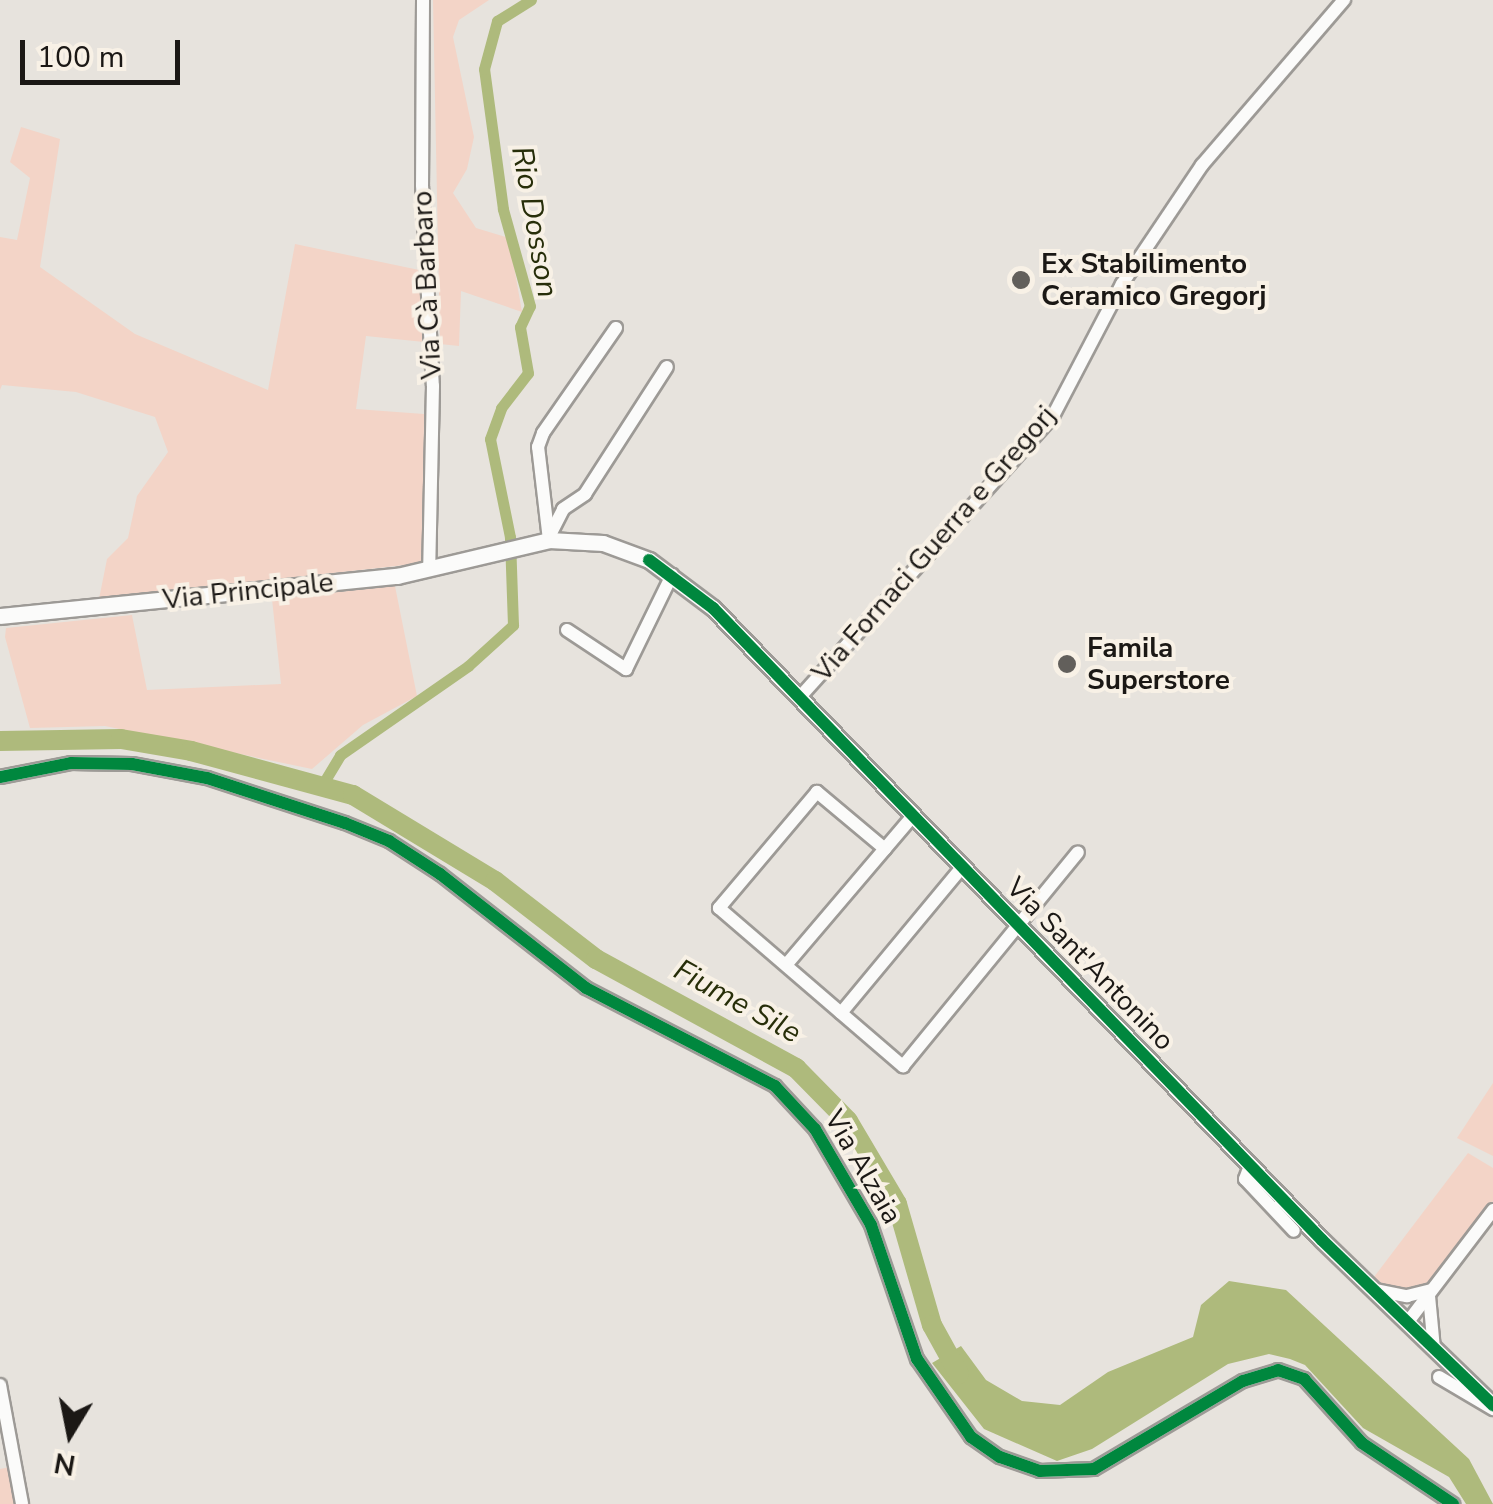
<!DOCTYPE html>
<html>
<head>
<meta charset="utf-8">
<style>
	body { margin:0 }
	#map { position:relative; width:1493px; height:1504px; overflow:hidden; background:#e7e3dd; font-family:"Nunito Sans",sans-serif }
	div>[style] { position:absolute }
	.green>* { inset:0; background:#f3d4c7 }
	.water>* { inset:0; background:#aeba7c }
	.canal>* { height:11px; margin:-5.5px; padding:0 5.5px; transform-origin:5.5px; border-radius:5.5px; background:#aeba7c }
	.river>* { height:20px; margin:-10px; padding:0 10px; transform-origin:10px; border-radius:10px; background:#aeba7c }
	.roads { filter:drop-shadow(2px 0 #9d9a96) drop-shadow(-2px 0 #9d9a96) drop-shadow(0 2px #9d9a96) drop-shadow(0 -2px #9d9a96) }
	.minor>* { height:12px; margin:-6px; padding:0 6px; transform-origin:6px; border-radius:6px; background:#fbfbfa }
	.major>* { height:15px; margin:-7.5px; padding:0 7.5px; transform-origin:7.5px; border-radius:7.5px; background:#fbfbfa }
	.cycleway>* { height:12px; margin:-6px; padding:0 6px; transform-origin:6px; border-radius:6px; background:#00873e }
	.dots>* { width:28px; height:28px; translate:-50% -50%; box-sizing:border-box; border:5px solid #f8f1e6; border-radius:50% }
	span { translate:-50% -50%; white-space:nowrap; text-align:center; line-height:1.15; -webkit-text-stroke:8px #f8f1e6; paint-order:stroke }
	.poi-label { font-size:28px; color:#1b1815; font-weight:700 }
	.left { translate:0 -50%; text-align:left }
	.street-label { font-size:28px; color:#1b1815 }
	.water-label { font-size:30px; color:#272e09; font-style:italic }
	.north { position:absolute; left:20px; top:1384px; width:100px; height:100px; -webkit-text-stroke:8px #f8f1e6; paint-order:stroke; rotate:190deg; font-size:28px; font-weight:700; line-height:40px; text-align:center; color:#1b1815 }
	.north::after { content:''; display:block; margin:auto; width:35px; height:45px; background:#1b1815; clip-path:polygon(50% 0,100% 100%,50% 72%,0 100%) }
	.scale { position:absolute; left:20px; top:40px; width:160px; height:45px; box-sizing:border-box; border:5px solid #1b1815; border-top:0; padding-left:12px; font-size:30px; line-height:35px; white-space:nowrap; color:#1b1815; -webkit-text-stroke:8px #f8f1e6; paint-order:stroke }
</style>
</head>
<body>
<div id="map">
	<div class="green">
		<i style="clip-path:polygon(433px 0,489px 0,459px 20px,453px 37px,474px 137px,467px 169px,453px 193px,476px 228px,509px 238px,522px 312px,461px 291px,459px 346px,440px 344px)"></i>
		<i style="clip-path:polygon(21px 127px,60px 139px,40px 267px,135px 334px,268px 390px,295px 244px,424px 271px,424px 342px,366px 336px,356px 409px,424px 414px,423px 563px,99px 599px,107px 559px,128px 538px,137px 496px,168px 452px,155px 417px,76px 392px,2px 385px,0 390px,0 237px,17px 240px,30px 178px,10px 162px)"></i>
		<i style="clip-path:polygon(395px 586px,417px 696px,363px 725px,312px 769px,105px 726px,30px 728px,5px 637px,6px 628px,132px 615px,147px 690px,281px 684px,272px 599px)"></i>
		<i style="clip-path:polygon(1493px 1083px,1493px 1156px,1457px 1138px)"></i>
		<i style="clip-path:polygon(1468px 1153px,1493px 1168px,1493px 1201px,1428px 1285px,1414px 1292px,1389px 1289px,1374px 1277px)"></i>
		<i style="clip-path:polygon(10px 1467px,18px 1504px,0 1504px,0 1469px)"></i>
	</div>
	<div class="water">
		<i style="clip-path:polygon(1229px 1281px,1286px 1290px,1469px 1459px,1493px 1504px,1466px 1504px,1449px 1477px,1363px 1428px,1305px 1365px,1290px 1359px,1269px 1354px,1228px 1364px,1092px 1449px,1057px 1461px,984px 1429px,932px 1363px,961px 1346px,986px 1380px,1022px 1401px,1060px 1405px,1108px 1372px,1193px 1337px,1201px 1305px)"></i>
	</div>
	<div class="canal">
		<i style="left:321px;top:787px;width:37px;rotate:-59deg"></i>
		<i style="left:340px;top:755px;width:156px;rotate:-34.8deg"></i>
		<i style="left:468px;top:666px;width:61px;rotate:-42.3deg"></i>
		<i style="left:513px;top:625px;width:88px;rotate:-92deg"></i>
		<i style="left:510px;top:537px;width:100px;rotate:-101.5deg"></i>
		<i style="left:490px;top:439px;width:33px;rotate:-70deg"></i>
		<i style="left:501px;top:408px;width:44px;rotate:-52.4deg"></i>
		<i style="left:528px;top:373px;width:47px;rotate:-99.9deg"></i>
		<i style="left:520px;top:327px;width:23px;rotate:-65deg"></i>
		<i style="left:530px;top:306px;width:101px;rotate:-105.6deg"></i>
		<i style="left:503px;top:209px;width:141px;rotate:-97.7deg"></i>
		<i style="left:484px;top:69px;width:50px;rotate:-74.8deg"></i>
		<i style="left:497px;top:21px;width:40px;rotate:-32deg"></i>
	</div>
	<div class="river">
		<i style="left:0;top:741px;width:121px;rotate:-0.9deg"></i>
		<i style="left:121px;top:739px;width:71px;rotate:9.7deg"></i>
		<i style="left:191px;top:751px;width:168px;rotate:15.2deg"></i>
		<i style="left:353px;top:795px;width:166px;rotate:31.2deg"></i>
		<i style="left:495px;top:881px;width:128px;rotate:37.7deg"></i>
		<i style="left:596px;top:959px;width:228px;rotate:28.6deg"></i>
		<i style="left:796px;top:1068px;width:74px;rotate:45.5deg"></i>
		<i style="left:848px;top:1121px;width:96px;rotate:59.4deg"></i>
		<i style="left:897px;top:1204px;width:126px;rotate:73.9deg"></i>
		<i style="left:932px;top:1325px;width:56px;rotate:61.1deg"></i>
	</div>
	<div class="roads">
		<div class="minor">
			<i style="left:423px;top:0;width:185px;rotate:90.3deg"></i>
			<i style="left:422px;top:185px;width:201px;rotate:86.9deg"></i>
			<i style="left:433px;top:386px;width:184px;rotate:91.2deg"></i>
			<i style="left:550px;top:535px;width:29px;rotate:-63deg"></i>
			<i style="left:563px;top:509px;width:27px;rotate:-34deg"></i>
			<i style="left:585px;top:494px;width:151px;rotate:-57.2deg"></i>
			<i style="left:549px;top:540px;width:94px;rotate:-96.7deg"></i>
			<i style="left:538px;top:447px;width:15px;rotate:-70deg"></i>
			<i style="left:543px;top:433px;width:128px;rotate:-55.2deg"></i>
			<i style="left:567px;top:630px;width:71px;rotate:33.5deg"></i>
			<i style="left:626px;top:669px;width:105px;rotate:-63.9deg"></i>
			<i style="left:799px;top:698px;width:380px;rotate:-48deg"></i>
			<i style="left:1053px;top:416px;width:149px;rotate:-62.4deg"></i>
			<i style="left:1122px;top:284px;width:143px;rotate:-56.1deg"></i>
			<i style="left:1202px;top:165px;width:218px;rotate:-49.3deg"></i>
			<i style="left:0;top:777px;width:72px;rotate:-11.2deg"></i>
			<i style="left:71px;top:763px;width:61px;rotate:0.9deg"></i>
			<i style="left:132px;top:764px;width:76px;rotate:10.6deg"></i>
			<i style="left:207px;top:778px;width:145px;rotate:18.1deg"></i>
			<i style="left:345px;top:823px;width:48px;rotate:22.2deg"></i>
			<i style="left:389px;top:841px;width:61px;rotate:32.9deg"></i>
			<i style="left:440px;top:874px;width:185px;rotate:38deg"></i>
			<i style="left:586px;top:988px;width:213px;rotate:27.4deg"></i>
			<i style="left:775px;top:1086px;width:59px;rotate:47.1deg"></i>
			<i style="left:815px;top:1129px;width:111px;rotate:59.7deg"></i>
			<i style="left:871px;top:1225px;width:142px;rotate:71.1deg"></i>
			<i style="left:917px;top:1359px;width:95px;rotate:55.3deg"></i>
			<i style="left:971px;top:1437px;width:35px;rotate:35deg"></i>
			<i style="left:1000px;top:1457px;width:42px;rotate:19.3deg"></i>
			<i style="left:1040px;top:1471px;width:54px;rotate:-2.1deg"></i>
			<i style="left:1094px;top:1469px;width:173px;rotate:-30.6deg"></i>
			<i style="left:1243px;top:1381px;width:37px;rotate:-17deg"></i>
			<i style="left:1278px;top:1370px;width:28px;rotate:19deg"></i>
			<i style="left:1304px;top:1379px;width:86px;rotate:47.8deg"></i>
			<i style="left:1362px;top:1443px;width:110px;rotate:33.8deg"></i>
			<i style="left:885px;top:849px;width:89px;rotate:-140deg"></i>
			<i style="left:817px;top:792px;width:152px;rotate:130.2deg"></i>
			<i style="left:719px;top:908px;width:243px;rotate:40.7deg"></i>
			<i style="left:903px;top:1066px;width:276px;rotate:-50.7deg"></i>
			<i style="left:786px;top:965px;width:196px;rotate:-49.6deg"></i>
			<i style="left:841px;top:1013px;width:190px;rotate:-50.3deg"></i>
			<i style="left:1250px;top:1166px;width:14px;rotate:111deg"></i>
			<i style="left:1245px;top:1179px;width:71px;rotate:46.7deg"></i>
			<i style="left:1375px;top:1290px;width:33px;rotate:11deg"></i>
			<i style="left:1407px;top:1296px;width:25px;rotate:-14deg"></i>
			<i style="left:1429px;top:1296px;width:53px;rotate:84.6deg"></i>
			<i style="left:1407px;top:1323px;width:142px;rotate:-52.7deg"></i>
			<i style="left:1439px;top:1377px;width:63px;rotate:30.7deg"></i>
			<i style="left:0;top:1385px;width:121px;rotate:79.5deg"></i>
		</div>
		<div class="major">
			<i style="left:0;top:616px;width:399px;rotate:-5.8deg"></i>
			<i style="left:397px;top:576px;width:156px;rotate:-13.3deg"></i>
			<i style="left:549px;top:540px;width:54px;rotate:3.2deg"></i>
			<i style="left:603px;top:543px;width:49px;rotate:20.3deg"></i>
			<i style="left:649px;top:560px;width:80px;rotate:36.9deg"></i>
			<i style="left:713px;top:608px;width:878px;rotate:46.06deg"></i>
			<i style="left:1322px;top:1240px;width:238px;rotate:44deg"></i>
		</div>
	</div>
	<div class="cycleway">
		<i style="left:649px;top:560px;width:80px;rotate:36.9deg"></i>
		<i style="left:713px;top:608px;width:878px;rotate:46.06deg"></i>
		<i style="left:1322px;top:1240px;width:238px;rotate:44deg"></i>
		<i style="left:0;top:777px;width:72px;rotate:-11.2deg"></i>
		<i style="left:71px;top:763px;width:61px;rotate:0.9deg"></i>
		<i style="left:132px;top:764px;width:76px;rotate:10.6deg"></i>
		<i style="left:207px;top:778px;width:145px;rotate:18.1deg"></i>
		<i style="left:345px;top:823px;width:48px;rotate:22.2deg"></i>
		<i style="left:389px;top:841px;width:61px;rotate:32.9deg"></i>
		<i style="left:440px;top:874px;width:185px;rotate:38deg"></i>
		<i style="left:586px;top:988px;width:213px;rotate:27.4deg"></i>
		<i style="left:775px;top:1086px;width:59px;rotate:47.1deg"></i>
		<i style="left:815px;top:1129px;width:111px;rotate:59.7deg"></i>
		<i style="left:871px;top:1225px;width:142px;rotate:71.1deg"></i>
		<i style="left:917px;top:1359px;width:95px;rotate:55.3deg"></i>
		<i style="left:971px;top:1437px;width:35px;rotate:35deg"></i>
		<i style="left:1000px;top:1457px;width:42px;rotate:19.3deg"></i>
		<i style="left:1040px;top:1471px;width:54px;rotate:-2.1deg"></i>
		<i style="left:1094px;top:1469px;width:173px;rotate:-30.6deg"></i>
		<i style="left:1243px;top:1381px;width:37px;rotate:-17deg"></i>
		<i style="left:1278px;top:1370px;width:28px;rotate:19deg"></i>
		<i style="left:1304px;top:1379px;width:86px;rotate:47.8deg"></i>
		<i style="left:1362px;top:1443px;width:110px;rotate:33.8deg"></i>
	</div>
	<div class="dots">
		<i style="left:1021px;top:280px;background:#625f5b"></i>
		<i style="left:1067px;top:664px;background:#625f5b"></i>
	</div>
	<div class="poi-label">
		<span class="left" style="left:1041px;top:280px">Ex Stabilimento<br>Ceramico Gregorj</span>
		<span class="left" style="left:1087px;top:664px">Famila<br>Superstore</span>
	</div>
	<div class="street-label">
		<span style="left:427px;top:285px;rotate:-93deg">Via Cà Barbaro</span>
		<span style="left:934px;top:544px;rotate:-49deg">Via Fornaci Guerra e Gregorj</span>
		<span style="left:248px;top:591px;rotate:-6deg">Via Principale</span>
		<span style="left:1090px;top:964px;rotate:46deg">Via Sant'Antonino</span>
		<span style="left:863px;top:1167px;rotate:60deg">Via Alzaia</span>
	</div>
	<div class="water-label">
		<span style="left:534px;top:222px;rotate:80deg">Rio Dosson</span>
		<span style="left:737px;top:1002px;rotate:29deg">Fiume Sile</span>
	</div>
	<div class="north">N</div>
	<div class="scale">100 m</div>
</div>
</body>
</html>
